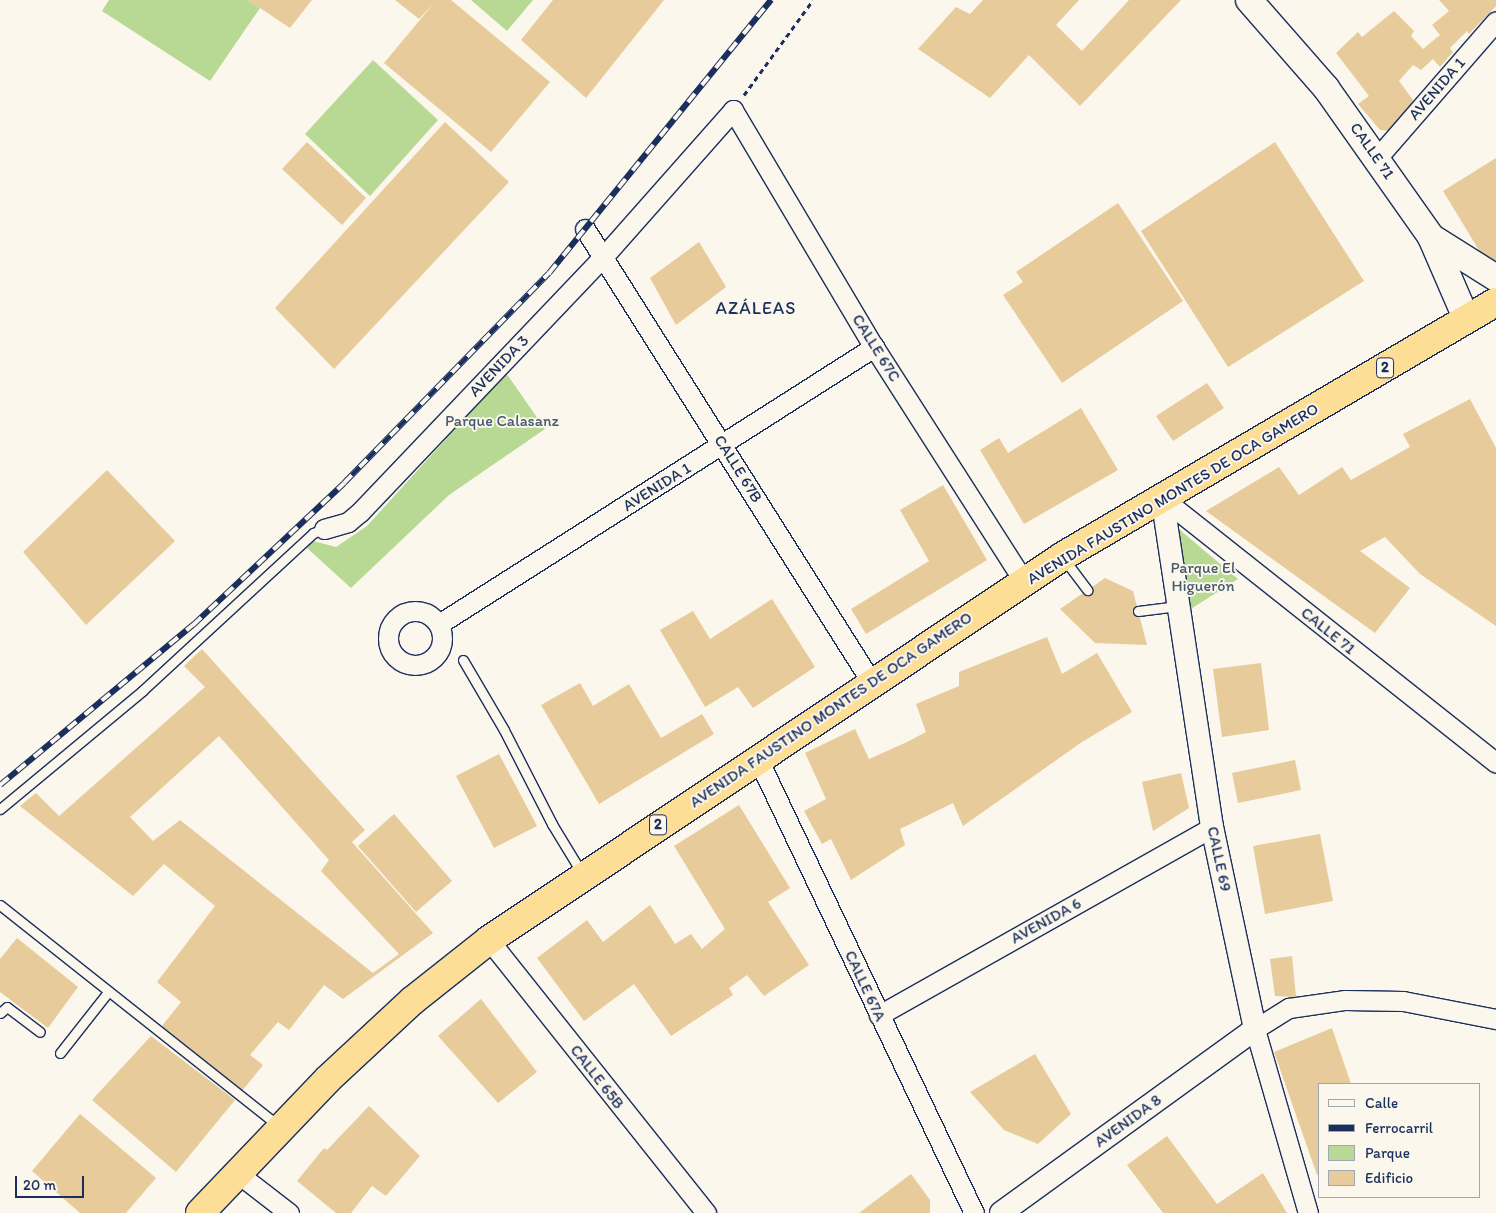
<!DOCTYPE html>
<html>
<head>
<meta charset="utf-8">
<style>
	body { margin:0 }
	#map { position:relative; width:1496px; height:1213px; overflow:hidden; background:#fbf7ec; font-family:Itim,sans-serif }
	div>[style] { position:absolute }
	.green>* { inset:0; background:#b7d993 }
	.building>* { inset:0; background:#e7cb9b }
	.path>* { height:3px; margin-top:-1.5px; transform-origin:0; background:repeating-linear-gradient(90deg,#1b2f5e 0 5px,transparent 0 9px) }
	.roads { filter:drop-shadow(1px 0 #1b2f5e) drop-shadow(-1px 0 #1b2f5e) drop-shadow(0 1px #1b2f5e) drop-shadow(0 -1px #1b2f5e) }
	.service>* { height:9px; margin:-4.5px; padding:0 4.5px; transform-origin:4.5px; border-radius:4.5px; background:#fbf7ec }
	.minor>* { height:19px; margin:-9.5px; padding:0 9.5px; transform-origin:9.5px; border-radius:9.5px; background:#fbf7ec }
	.minor>.ring { margin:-9.5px; padding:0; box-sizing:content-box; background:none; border:19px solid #fbf7ec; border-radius:50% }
	.tertiary>* { height:22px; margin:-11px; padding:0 11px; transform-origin:11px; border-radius:11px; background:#fbf7ec }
	.secondary>* { height:26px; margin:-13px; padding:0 13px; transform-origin:13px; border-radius:13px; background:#fbf7ec }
	.trunk>* { height:28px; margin:-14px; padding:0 14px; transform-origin:14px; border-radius:14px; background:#fdde96 }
	.rail>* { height:5.5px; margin-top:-2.75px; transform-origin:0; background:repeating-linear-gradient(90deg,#fbf7ec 0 11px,#1b2f5e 0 22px); box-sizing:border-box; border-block:1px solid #1b2f5e }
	span { translate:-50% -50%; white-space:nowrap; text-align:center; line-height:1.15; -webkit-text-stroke:4px #fbf7ec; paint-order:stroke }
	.shield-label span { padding:1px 4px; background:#fbf7ec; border:1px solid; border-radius:4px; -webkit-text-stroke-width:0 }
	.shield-label { font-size:15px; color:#1b2f5e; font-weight:700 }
	.street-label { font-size:16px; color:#1b2f5e }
	.park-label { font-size:16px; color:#425a6b }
	.neighbourhood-label { font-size:18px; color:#1b2f5e; letter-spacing:1px }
	.legend { position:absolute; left:1318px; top:1083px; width:162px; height:115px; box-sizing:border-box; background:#fbf7ec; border:1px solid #a1a7b3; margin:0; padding:6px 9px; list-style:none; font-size:15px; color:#1b2f5e }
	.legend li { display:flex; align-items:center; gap:10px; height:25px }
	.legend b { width:25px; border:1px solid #a1a7b3 }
	.scale { position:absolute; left:15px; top:1176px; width:69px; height:22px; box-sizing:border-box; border:2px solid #1b2f5e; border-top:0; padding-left:6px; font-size:15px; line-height:18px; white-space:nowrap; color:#1b2f5e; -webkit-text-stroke:4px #fbf7ec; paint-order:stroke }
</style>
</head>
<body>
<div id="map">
	<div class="green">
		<i style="clip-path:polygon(109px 0,248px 0,260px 8px,210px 81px,102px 11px)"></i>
		<i style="clip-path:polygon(471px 0,533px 0,507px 31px)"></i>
		<i style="clip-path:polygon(373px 60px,438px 120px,370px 196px,305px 134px)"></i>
		<i style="clip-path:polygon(506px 373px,545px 429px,449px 495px,351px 588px,307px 548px,313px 541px,336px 547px,367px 526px)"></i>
		<i style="clip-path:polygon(1174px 525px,1238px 579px,1186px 612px)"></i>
	</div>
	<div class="building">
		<i style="clip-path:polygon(248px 0,312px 0,290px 28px)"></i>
		<i style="clip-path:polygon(395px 0,451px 0,550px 82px,491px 152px,384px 63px,434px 3px,419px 19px)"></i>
		<i style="clip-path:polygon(553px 0,664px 0,586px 98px,521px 40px)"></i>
		<i style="clip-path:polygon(983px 0,1079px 0,1056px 25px,1082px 51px,1129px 0,1181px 0,1080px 106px,1029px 55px,990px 98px,918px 49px,956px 7px,970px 14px)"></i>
		<i style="clip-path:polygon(1439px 0,1496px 0,1496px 6px,1469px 34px,1467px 31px,1450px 48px,1453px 52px,1440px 67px,1433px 59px,1421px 70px,1413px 65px,1399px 81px,1416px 104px,1392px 131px,1380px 130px,1358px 104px,1369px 96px,1336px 53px,1358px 32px,1362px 37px,1394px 11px,1414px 31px,1411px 36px,1423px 49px,1440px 35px,1432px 25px,1449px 11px)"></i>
		<i style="clip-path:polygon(445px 122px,509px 182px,334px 369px,275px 308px)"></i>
		<i style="clip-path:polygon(307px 142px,366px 198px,342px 225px,282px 169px)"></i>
		<i style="clip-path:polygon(1275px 142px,1364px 281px,1228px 367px,1141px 231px)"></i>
		<i style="clip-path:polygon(1496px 158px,1496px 260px,1488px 265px,1443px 191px)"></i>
		<i style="clip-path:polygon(1118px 203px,1183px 301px,1062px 383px,1003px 295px,1023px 282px,1016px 272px)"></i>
		<i style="clip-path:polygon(699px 242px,726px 287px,676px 325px,650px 278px)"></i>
		<i style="clip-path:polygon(1207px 383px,1224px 408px,1173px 441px,1156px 416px)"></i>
		<i style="clip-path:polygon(1470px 399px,1496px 448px,1496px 626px,1420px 574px,1385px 537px,1360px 551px,1410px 588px,1375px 633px,1206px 511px,1279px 467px,1299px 495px,1342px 467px,1351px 480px,1410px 447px,1403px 434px)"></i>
		<i style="clip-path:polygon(1081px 408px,1118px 470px,1024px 524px,980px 450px,999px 438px,1008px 453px)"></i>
		<i style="clip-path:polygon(107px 470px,175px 541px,86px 625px,23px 552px)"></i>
		<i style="clip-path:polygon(943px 485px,987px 560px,866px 634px,851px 609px,929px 561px,900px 510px)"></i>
		<i style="clip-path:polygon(1105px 578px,1133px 591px,1147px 645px,1095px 643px,1060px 609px)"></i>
		<i style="clip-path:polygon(772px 599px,815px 667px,753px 708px,738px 687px,705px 707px,660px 630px,693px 611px,710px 639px)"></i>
		<i style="clip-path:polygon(1047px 637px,1062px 674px,1097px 653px,1132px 712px,1082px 742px,963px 826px,953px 803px,900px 829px,905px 845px,851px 880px,831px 839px,822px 844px,804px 811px,826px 799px,805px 753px,855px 729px,869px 759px,907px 742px,926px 732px,916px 704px,959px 686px,959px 672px)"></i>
		<i style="clip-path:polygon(evenodd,202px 649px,365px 830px,352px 842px,433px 933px,343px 999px,324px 985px,289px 1030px,278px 1022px,250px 1055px,263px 1065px,242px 1091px,162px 1026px,181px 1002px,157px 982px,215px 906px,164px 864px,133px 896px,20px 806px,36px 793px,59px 816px,205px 687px,184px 666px,202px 649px,219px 736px,329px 860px,321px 871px,399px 954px,373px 973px,180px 820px,153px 841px,130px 817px,219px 736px)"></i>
		<i style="clip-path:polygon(1261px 663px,1269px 730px,1222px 737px,1213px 669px)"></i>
		<i style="clip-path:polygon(580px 683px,593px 706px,629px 684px,661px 738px,702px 714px,714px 734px,599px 804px,541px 705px)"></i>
		<i style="clip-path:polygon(499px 754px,537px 826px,494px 848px,456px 776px)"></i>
		<i style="clip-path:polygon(1295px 760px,1301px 790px,1238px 803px,1232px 773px)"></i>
		<i style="clip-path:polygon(1181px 773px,1189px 808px,1153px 831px,1142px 782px)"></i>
		<i style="clip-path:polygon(739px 805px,790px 888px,768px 902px,809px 965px,764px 996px,747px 975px,729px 988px,733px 995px,671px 1036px,634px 984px,584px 1021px,537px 958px,587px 920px,603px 942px,650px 905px,675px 944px,691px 934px,702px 949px,725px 929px,674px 846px)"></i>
		<i style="clip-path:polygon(394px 814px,452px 881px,416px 912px,358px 846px)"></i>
		<i style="clip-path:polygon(1320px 834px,1333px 901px,1265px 914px,1253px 846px)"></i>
		<i style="clip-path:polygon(17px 938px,78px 987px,48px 1028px,0 992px,0 959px)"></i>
		<i style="clip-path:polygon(1292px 956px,1296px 997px,1275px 996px,1270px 959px)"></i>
		<i style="clip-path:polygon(481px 999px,537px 1072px,498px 1103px,438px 1036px)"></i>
		<i style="clip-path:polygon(1332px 1028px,1351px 1084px,1320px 1084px,1320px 1174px,1317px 1175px,1274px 1052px)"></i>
		<i style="clip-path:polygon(151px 1036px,235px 1100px,176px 1172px,92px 1100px)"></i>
		<i style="clip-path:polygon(1035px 1054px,1071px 1114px,1038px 1144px,1004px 1130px,970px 1092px)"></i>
		<i style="clip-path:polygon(369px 1106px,420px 1156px,386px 1196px,372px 1186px,351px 1213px,336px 1213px,297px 1181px,324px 1148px,327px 1150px)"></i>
		<i style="clip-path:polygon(80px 1114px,156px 1178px,126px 1213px,80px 1213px,32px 1171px)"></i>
		<i style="clip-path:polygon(1167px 1136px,1217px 1204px,1263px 1173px,1287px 1213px,1163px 1213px,1127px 1165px)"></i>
		<i style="clip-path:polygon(911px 1174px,930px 1200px,930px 1213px,859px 1213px)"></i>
	</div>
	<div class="path">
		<i style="left:744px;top:95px;width:117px;rotate:-54deg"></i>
	</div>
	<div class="roads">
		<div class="service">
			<i style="left:1064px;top:559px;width:39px;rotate:53deg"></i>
			<i style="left:1138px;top:611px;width:40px;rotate:-7.1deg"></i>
			<i style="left:463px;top:660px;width:81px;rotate:59.6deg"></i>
			<i style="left:504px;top:730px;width:106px;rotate:62.9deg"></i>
			<i style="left:552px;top:824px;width:60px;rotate:58.7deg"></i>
			<i style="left:0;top:809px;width:185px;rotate:-39.7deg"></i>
			<i style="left:142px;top:691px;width:233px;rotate:-42.7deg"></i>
			<i style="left:313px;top:533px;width:12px;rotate:-20deg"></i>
			<i style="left:0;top:905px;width:357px;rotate:38.4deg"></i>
			<i style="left:0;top:1013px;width:9px;rotate:-41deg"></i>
			<i style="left:7px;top:1007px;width:41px;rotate:37.1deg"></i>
			<i style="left:60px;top:1053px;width:78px;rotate:-51.8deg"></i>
		</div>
		<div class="minor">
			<i style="left:1377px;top:158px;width:181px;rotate:-49deg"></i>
			<i style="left:585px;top:229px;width:537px;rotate:57.7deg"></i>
			<i style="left:1162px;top:498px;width:426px;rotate:38.4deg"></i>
			<i style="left:324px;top:529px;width:25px;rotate:-16deg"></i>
			<i style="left:348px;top:522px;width:16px;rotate:-40deg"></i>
			<i style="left:360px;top:512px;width:354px;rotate:-46.4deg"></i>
			<i style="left:604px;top:256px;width:195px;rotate:-48.5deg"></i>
			<i style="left:733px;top:110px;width:276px;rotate:59.3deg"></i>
			<i style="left:874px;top:347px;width:279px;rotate:57.4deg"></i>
			<i class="ring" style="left:388px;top:611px;width:35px;height:35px"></i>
			<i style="left:439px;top:624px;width:516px;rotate:-32.49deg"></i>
			<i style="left:758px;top:759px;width:503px;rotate:64.56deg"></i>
			<i style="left:489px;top:940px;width:349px;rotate:51.5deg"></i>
			<i style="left:879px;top:1015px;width:382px;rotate:-29.4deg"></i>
			<i style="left:236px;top:1172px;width:67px;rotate:37.7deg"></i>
			<i style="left:1308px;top:1213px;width:191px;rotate:-106.1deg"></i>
			<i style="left:1255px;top:1029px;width:40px;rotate:-32deg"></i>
			<i style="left:1289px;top:1008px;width:57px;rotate:-8.1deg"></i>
			<i style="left:1345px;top:1000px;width:58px;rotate:1deg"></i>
			<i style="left:1403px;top:1001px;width:95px;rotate:11deg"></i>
		</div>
		<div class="tertiary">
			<i style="left:1001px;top:1213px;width:314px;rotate:-35.9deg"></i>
			<i style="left:1255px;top:1029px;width:207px;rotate:-102deg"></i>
			<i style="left:1212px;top:827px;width:333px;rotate:-98.6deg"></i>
		</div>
		<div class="secondary">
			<i style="left:1249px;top:0;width:117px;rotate:48.8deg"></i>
			<i style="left:1326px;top:88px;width:182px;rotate:54.8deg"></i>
			<i style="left:1431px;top:237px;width:90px;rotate:66.6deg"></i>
			<i style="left:1431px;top:237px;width:77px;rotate:32.2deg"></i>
		</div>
		<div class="trunk">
			<i style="left:200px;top:1213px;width:185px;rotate:-46.3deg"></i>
			<i style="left:328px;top:1079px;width:115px;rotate:-42.9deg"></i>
			<i style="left:412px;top:1001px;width:98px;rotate:-38.4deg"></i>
			<i style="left:489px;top:940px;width:691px;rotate:-33.78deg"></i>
			<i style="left:1063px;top:556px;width:502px;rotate:-30.4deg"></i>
		</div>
	</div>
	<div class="rail">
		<i style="left:0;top:785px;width:251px;rotate:-39.7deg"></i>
		<i style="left:193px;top:625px;width:207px;rotate:-43.2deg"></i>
		<i style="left:344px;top:483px;width:293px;rotate:-45.7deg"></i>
		<i style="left:549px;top:273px;width:352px;rotate:-50.9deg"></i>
	</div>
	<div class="shield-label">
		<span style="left:1385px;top:368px">2</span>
		<span style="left:658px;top:825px">2</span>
	</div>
	<div class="street-label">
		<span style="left:1437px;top:89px;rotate:-49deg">AVENIDA 1</span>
		<span style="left:1372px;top:151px;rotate:55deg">CALLE 71</span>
		<span style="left:876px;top:348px;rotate:58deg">CALLE 67C</span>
		<span style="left:499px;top:366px;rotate:-46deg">AVENIDA 3</span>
		<span style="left:738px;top:469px;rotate:58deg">CALLE 67B</span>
		<span style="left:657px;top:487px;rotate:-32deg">AVENIDA 1</span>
		<span style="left:1173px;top:494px;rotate:-31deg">AVENIDA FAUSTINO MONTES DE OCA GAMERO</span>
		<span style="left:1328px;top:631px;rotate:39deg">CALLE 71</span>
		<span style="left:831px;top:710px;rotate:-34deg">AVENIDA FAUSTINO MONTES DE OCA GAMERO</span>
		<span style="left:1219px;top:859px;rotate:78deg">CALLE 69</span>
		<span style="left:1046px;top:921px;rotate:-29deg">AVENIDA 6</span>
		<span style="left:865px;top:986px;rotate:65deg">CALLE 67A</span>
		<span style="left:597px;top:1077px;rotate:52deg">CALLE 65B</span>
		<span style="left:1128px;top:1121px;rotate:-36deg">AVENIDA 8</span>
	</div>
	<div class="park-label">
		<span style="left:502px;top:421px">Parque Calasanz</span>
		<span style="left:1203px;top:577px">Parque El<br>Higuerón</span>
	</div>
	<div class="neighbourhood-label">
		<span style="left:756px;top:308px">AZÁLEAS</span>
	</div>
	<ul class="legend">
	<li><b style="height:6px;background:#fbf7ec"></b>Calle</li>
	<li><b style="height:6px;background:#1b2f5e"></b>Ferrocarril</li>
	<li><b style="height:14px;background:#b7d993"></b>Parque</li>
	<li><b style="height:14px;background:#e7cb9b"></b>Edificio</li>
	</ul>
	<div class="scale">20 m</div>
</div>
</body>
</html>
